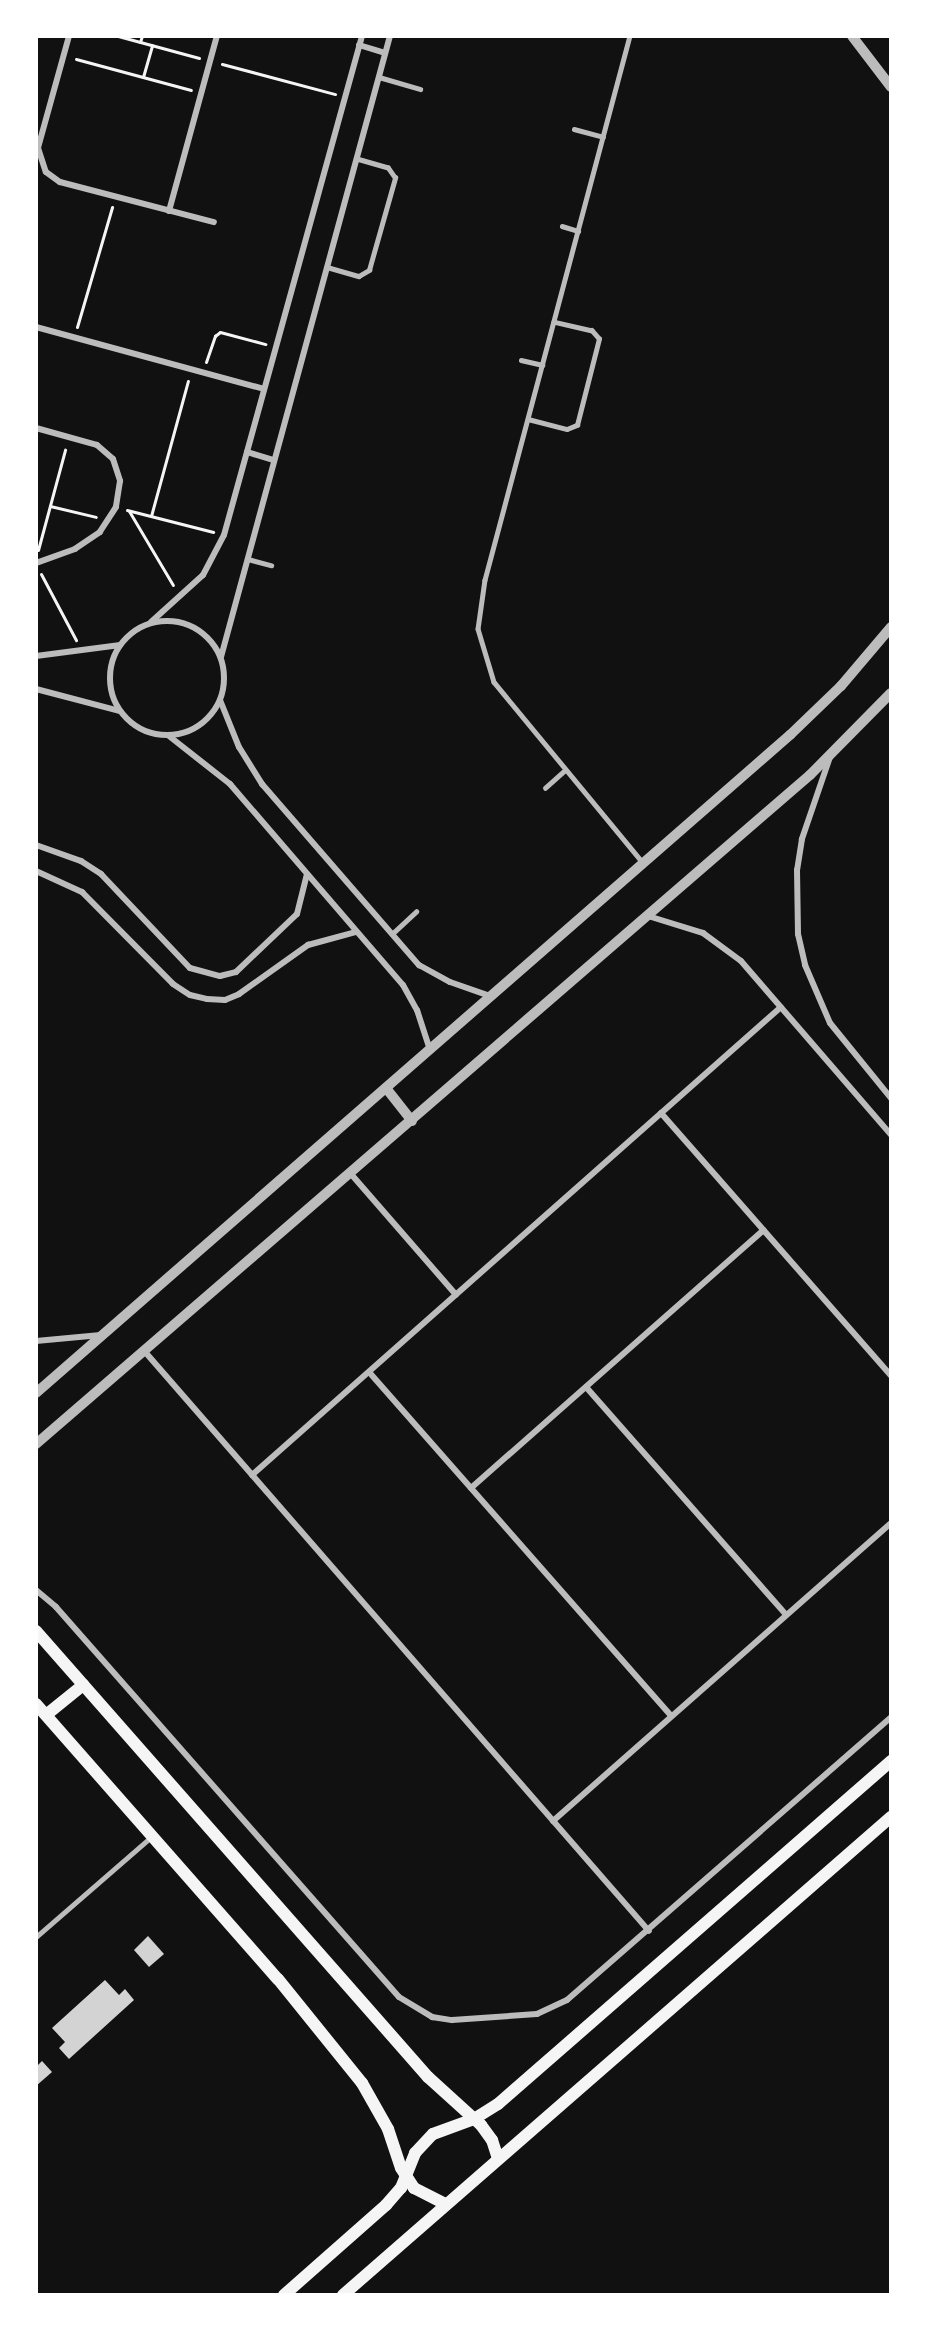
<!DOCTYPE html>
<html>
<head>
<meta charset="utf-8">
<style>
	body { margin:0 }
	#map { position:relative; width:927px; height:2331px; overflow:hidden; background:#111; font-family:"Fira Sans Condensed",sans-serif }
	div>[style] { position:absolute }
	.building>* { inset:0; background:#d3d3d3 }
	.path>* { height:3px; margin:-1.5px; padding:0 1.5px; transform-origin:1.5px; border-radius:1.5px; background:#f5f5f5 }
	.service>* { height:4.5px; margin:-2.25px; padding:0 2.25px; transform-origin:2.25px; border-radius:2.25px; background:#bcbcbc }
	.minor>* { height:6px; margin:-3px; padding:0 3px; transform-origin:3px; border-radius:3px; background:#bcbcbc }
	.minor>.ring { margin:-3px; padding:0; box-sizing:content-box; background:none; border:6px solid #bcbcbc; border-radius:50% }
	.tertiary>* { height:10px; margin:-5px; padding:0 5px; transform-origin:5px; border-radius:5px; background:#bcbcbc }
	.secondary>* { height:12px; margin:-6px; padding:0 6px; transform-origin:6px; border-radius:6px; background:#f5f5f5 }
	span { translate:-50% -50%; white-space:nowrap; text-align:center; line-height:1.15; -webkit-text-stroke:6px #fff; paint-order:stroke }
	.frame { position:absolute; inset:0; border:38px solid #fff; pointer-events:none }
</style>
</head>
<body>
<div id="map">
	<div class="building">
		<i style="clip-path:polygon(148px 1936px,164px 1954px,149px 1967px,134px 1950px)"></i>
		<i style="clip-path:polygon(105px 1980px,119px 1995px,125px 1989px,134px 2000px,69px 2059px,59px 2048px,65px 2042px,52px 2028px)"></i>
		<i style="clip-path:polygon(42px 2061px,52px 2072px,36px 2086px,36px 2067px)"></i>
	</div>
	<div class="path">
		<i style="left:118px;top:36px;width:84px;rotate:15.2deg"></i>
		<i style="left:140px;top:42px;width:6px;rotate:-72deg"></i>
		<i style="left:76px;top:59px;width:119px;rotate:15.1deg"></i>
		<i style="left:222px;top:64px;width:117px;rotate:14.9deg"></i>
		<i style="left:143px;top:77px;width:33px;rotate:-74deg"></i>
		<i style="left:77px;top:327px;width:125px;rotate:-73.7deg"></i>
		<i style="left:206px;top:362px;width:28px;rotate:-71deg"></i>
		<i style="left:215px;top:336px;width:6px;rotate:-39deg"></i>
		<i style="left:220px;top:332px;width:47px;rotate:14.9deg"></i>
		<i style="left:50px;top:506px;width:47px;rotate:13.4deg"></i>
		<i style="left:127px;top:510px;width:89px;rotate:14.3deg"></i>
		<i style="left:129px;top:511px;width:86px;rotate:59.3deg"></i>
		<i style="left:151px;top:516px;width:140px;rotate:-74.7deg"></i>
		<i style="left:38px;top:550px;width:104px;rotate:-74.9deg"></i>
		<i style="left:41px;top:574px;width:75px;rotate:62.1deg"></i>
	</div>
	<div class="service">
		<i style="left:630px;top:36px;width:563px;rotate:104.92deg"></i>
		<i style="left:485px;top:580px;width:49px;rotate:98.1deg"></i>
		<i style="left:478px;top:629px;width:55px;rotate:73.2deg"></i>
		<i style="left:494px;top:682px;width:234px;rotate:50.5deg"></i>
		<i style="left:379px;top:77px;width:43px;rotate:16.3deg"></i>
		<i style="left:574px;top:129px;width:30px;rotate:15deg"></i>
		<i style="left:562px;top:226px;width:17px;rotate:17deg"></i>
		<i style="left:327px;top:267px;width:33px;rotate:16deg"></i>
		<i style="left:359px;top:276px;width:12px;rotate:-31deg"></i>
		<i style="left:369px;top:270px;width:96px;rotate:-74.2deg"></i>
		<i style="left:395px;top:178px;width:12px;rotate:-125deg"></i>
		<i style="left:388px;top:168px;width:33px;rotate:-164deg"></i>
		<i style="left:521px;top:360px;width:22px;rotate:13deg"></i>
		<i style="left:528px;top:419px;width:40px;rotate:14.4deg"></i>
		<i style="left:567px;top:429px;width:11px;rotate:-22deg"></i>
		<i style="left:577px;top:425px;width:89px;rotate:-75.7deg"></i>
		<i style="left:599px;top:339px;width:11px;rotate:-131deg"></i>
		<i style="left:592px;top:331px;width:39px;rotate:-167deg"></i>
		<i style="left:248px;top:559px;width:24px;rotate:15deg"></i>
		<i style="left:545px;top:788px;width:27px;rotate:-42deg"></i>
		<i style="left:392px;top:934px;width:33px;rotate:-43deg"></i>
		<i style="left:36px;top:1937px;width:154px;rotate:-41deg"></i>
	</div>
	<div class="minor">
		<i style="left:69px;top:36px;width:116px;rotate:105.5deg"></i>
		<i style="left:38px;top:148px;width:25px;rotate:72deg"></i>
		<i style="left:46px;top:172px;width:17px;rotate:36deg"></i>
		<i style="left:60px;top:182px;width:159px;rotate:14.6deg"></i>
		<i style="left:359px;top:45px;width:27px;rotate:17deg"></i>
		<i style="left:169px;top:211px;width:181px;rotate:-74.7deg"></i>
		<i style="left:36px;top:327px;width:236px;rotate:15.2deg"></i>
		<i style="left:36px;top:428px;width:63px;rotate:15.6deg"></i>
		<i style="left:97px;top:445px;width:21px;rotate:41deg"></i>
		<i style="left:113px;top:459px;width:23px;rotate:72deg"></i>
		<i style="left:120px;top:481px;width:26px;rotate:99deg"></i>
		<i style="left:116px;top:507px;width:30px;rotate:123deg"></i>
		<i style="left:100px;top:532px;width:30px;rotate:146deg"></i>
		<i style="left:75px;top:549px;width:41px;rotate:160.3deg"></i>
		<i style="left:247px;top:452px;width:28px;rotate:17deg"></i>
		<i class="ring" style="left:110px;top:621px;width:108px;height:108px"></i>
		<i style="left:151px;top:622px;width:70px;rotate:-42.1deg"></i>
		<i style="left:203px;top:575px;width:45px;rotate:-62.3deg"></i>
		<i style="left:224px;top:535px;width:518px;rotate:-74.54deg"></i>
		<i style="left:36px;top:656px;width:85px;rotate:-7.5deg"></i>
		<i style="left:221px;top:657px;width:644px;rotate:-74.78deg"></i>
		<i style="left:36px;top:689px;width:87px;rotate:14.7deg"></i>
		<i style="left:220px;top:700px;width:51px;rotate:68deg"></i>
		<i style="left:239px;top:747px;width:44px;rotate:58.1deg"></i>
		<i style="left:262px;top:784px;width:240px;rotate:49.1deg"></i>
		<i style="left:419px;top:965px;width:35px;rotate:29deg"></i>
		<i style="left:450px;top:982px;width:42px;rotate:19.3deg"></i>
		<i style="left:169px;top:736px;width:78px;rotate:38.2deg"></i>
		<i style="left:230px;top:784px;width:265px;rotate:49.3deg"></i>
		<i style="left:403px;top:985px;width:29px;rotate:61deg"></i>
		<i style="left:417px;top:1010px;width:42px;rotate:72deg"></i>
		<i style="left:830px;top:757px;width:87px;rotate:108.9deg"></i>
		<i style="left:802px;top:839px;width:31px;rotate:99deg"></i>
		<i style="left:797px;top:870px;width:64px;rotate:89.1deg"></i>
		<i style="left:798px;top:934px;width:32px;rotate:77deg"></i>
		<i style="left:805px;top:965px;width:63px;rotate:66.7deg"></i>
		<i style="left:830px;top:1023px;width:97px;rotate:50.9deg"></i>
		<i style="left:36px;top:845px;width:48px;rotate:19.6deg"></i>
		<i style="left:81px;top:861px;width:24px;rotate:33deg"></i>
		<i style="left:101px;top:874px;width:129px;rotate:46.6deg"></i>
		<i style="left:190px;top:968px;width:31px;rotate:15deg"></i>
		<i style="left:220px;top:976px;width:16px;rotate:-14deg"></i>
		<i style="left:236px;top:972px;width:84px;rotate:-43.6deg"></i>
		<i style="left:297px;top:914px;width:41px;rotate:-76deg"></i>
		<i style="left:36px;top:871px;width:51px;rotate:24.5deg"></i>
		<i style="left:82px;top:892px;width:129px;rotate:45.3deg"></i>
		<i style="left:173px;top:984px;width:20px;rotate:33deg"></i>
		<i style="left:190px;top:995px;width:17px;rotate:13deg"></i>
		<i style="left:207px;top:999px;width:18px;rotate:3deg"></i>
		<i style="left:225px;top:1000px;width:15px;rotate:-23deg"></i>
		<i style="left:239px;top:994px;width:85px;rotate:-35.4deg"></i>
		<i style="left:308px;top:945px;width:50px;rotate:-15.2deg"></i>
		<i style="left:648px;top:916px;width:58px;rotate:17.2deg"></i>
		<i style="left:703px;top:933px;width:47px;rotate:36.4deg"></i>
		<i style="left:741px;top:961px;width:230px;rotate:49.2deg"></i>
		<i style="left:661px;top:1113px;width:349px;rotate:48.8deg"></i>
		<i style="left:351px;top:1174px;width:160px;rotate:49deg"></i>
		<i style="left:36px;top:1341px;width:65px;rotate:-5.3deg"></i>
		<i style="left:146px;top:1353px;width:766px;rotate:48.97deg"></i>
		<i style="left:369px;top:1372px;width:458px;rotate:48.7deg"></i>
		<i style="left:586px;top:1387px;width:303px;rotate:48.7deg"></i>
		<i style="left:252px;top:1475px;width:706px;rotate:-41.5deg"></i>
		<i style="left:471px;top:1488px;width:390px;rotate:-41.4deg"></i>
		<i style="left:36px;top:1590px;width:26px;rotate:40deg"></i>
		<i style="left:56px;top:1607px;width:519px;rotate:48.67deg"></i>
		<i style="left:399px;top:1997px;width:39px;rotate:31deg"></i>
		<i style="left:432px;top:2017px;width:20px;rotate:9deg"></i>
		<i style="left:452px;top:2020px;width:85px;rotate:-4deg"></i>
		<i style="left:537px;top:2014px;width:33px;rotate:-25deg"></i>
		<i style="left:567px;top:2000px;width:430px;rotate:-41.1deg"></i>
		<i style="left:553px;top:1821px;width:451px;rotate:-41.4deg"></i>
	</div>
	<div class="tertiary">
		<i style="left:852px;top:36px;width:64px;rotate:52.6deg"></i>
		<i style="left:386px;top:1088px;width:42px;rotate:51.8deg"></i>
		<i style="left:36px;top:1393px;width:1001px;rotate:-41.11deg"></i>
		<i style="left:790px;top:735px;width:71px;rotate:-43.9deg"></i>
		<i style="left:841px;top:686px;width:77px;rotate:-49.7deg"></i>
		<i style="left:36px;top:1444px;width:1023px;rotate:-40.84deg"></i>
		<i style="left:810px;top:775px;width:115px;rotate:-45.4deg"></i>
	</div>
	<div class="secondary">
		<i style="left:36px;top:1631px;width:594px;rotate:48.69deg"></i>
		<i style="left:428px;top:2077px;width:72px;rotate:42.2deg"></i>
		<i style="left:481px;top:2125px;width:19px;rotate:54deg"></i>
		<i style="left:492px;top:2140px;width:19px;rotate:72deg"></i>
		<i style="left:36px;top:1704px;width:366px;rotate:48.7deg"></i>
		<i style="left:278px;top:1979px;width:134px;rotate:51.1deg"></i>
		<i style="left:362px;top:2083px;width:53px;rotate:60.5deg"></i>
		<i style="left:388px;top:2129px;width:41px;rotate:71.6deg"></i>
		<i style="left:401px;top:2168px;width:24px;rotate:57deg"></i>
		<i style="left:414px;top:2188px;width:36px;rotate:27deg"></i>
		<i style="left:46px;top:1715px;width:48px;rotate:-39deg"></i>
		<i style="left:284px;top:2295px;width:136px;rotate:-41.4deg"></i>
		<i style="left:386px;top:2205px;width:23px;rotate:-49deg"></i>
		<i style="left:401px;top:2188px;width:38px;rotate:-68deg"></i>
		<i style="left:415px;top:2153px;width:26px;rotate:-47deg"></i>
		<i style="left:433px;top:2134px;width:44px;rotate:-20.1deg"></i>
		<i style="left:474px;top:2119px;width:28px;rotate:-32deg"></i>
		<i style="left:498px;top:2104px;width:522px;rotate:-41.11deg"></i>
		<i style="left:343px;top:2295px;width:727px;rotate:-41.1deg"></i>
	</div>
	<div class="frame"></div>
</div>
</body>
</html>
